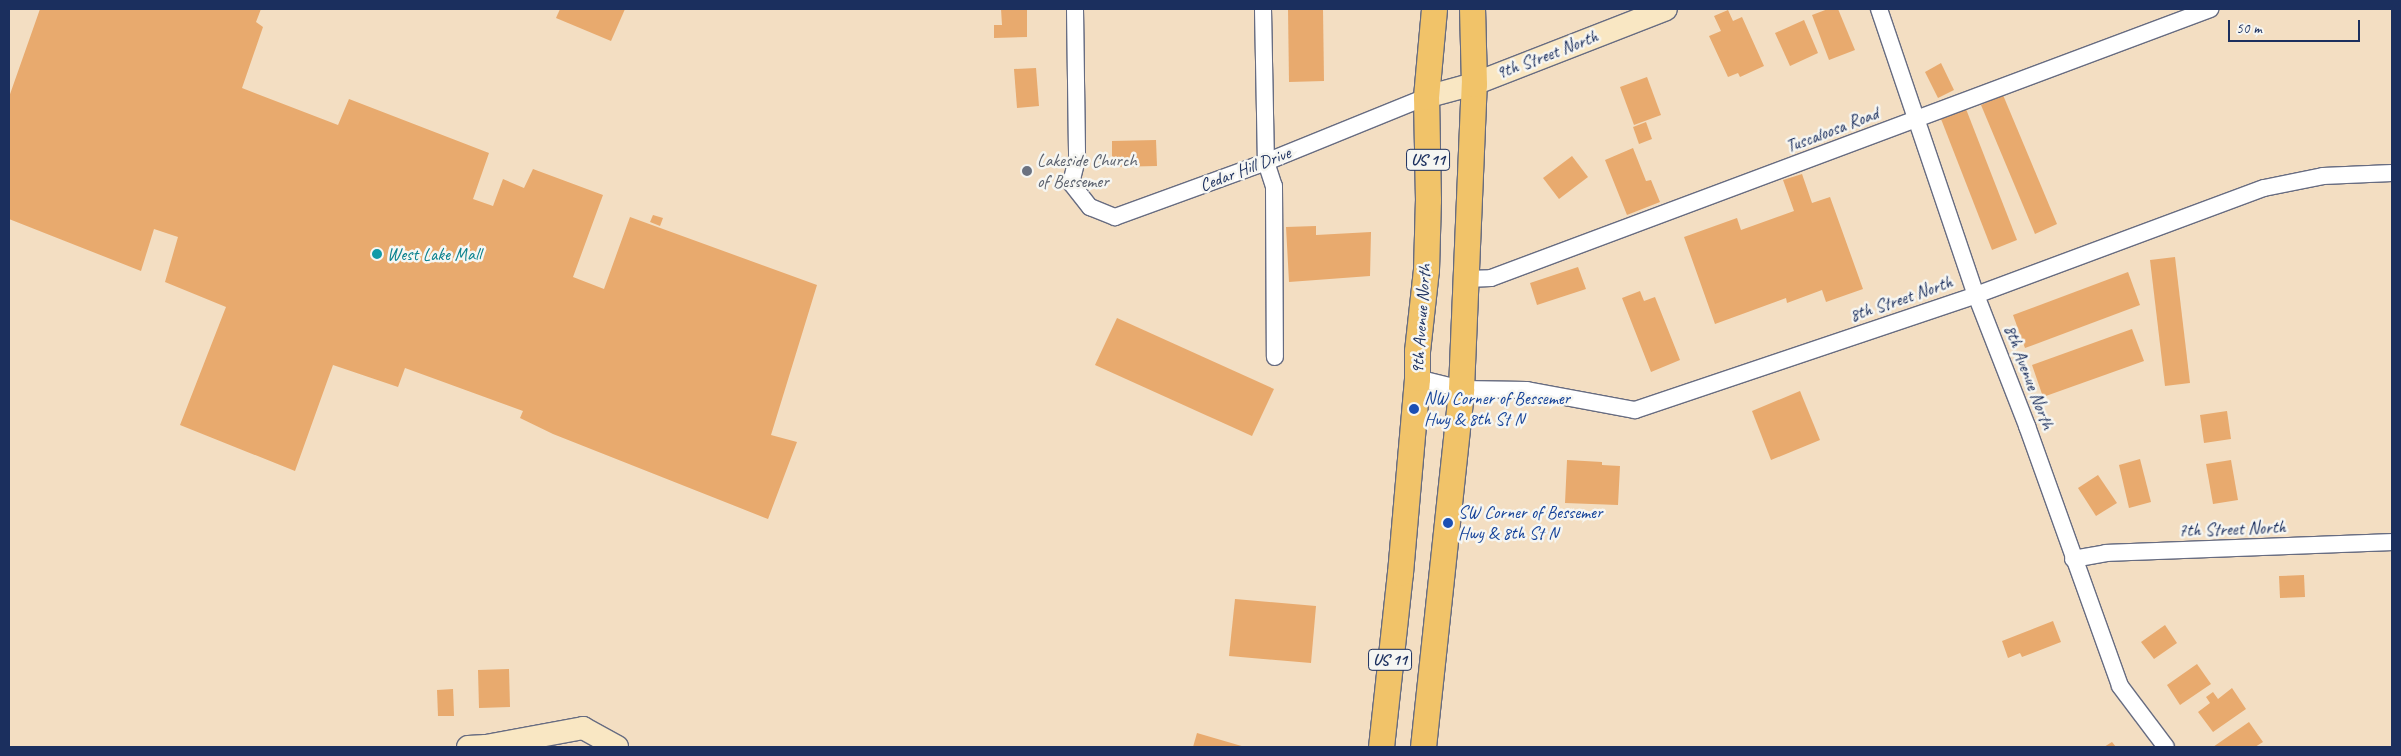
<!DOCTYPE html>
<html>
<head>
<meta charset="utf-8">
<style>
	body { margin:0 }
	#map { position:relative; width:2401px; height:756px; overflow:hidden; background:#f3dec2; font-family:Caveat,sans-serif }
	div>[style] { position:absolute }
	.building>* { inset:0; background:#e8aa6e }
	.roads { filter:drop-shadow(1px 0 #676c81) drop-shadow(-1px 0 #676c81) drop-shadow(0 1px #676c81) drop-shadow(0 -1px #676c81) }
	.street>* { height:16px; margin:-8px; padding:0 8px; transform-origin:8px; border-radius:8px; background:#fff }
	.secondary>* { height:22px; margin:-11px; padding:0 11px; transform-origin:11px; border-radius:11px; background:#f9e7c3 }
	.primary>* { height:25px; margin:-12.5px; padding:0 12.5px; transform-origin:12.5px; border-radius:12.5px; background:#f1c369 }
	.dots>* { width:14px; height:14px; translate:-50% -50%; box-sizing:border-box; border:2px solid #f6f6f2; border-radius:50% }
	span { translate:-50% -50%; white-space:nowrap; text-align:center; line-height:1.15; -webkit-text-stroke:5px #f6f6f2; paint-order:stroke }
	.shield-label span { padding:1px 4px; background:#f6f6f2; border:1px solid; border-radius:4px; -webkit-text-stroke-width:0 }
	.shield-label { font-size:16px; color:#1b2f5e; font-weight:700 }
	.street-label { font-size:18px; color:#1b2f5e }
	.worship-label { font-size:18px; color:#5b616d }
	.left { translate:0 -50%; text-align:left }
	.culture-label { font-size:18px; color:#0d838f }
	.transit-label { font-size:18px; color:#164399 }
	.frame { position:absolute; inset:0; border:10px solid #1b2f5e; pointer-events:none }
	.scale { position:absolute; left:2228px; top:20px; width:132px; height:22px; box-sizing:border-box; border:2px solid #1b2f5e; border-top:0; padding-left:6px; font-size:15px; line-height:18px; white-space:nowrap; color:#1b2f5e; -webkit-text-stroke:4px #f6f6f2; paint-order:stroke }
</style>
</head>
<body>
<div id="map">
	<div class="building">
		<i style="clip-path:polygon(40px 9px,261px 9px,256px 22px,263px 27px,242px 88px,338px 125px,349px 99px,489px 153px,473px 199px,493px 206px,503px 179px,524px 188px,533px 169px,603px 195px,573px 277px,604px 289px,630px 217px,817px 285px,771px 435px,797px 442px,768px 519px,553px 434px,520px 418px,523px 411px,405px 368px,398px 387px,333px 365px,295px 471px,180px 425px,226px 307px,165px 282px,178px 237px,154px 229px,141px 271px,9px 219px,9px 97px)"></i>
		<i style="clip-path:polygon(560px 9px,625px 9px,611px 41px,556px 18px)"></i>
		<i style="clip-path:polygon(1001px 9px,1027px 9px,1027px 37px,994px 38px,994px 25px,1002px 25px)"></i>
		<i style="clip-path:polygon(1288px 9px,1323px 9px,1324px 81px,1289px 82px)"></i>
		<i style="clip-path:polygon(1828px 9px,1838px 9px,1855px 50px,1829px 60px,1812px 15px)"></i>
		<i style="clip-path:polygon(1728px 10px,1733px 21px,1742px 17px,1764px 66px,1740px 77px,1738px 73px,1728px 77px,1709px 36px,1721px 31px,1714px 16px)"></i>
		<i style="clip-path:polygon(1804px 20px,1818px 53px,1790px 66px,1775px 33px)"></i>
		<i style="clip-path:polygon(1941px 63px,1954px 90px,1938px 98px,1925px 72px)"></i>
		<i style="clip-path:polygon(1036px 68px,1039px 106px,1017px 108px,1014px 69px)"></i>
		<i style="clip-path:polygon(1647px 77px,1661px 115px,1634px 125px,1620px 87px)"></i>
		<i style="clip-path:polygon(2003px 95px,2057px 224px,2035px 234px,1981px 105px)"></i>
		<i style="clip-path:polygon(1966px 109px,2017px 240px,1992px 250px,1941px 119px)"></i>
		<i style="clip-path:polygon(1646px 122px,1652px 139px,1639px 144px,1633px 127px)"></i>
		<i style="clip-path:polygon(1156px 140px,1157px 166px,1112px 167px,1112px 141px)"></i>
		<i style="clip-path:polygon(1633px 148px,1646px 181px,1651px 180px,1660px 202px,1627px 215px,1605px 160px)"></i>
		<i style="clip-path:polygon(1572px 156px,1588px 177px,1559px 199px,1543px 178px)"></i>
		<i style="clip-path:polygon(1802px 174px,1812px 203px,1830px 197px,1863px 289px,1826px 302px,1822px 290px,1787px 303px,1786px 298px,1715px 324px,1684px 237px,1737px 218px,1741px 230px,1794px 211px,1783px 180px)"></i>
		<i style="clip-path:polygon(653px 215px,663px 218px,660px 226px,650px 222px)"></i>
		<i style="clip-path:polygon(1316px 226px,1316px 235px,1371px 232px,1370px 276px,1289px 282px,1286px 227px)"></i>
		<i style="clip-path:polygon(2175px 257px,2190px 383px,2165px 386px,2150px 260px)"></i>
		<i style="clip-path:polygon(1578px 267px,1586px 289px,1537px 305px,1530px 283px)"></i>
		<i style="clip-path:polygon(2128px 272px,2140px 305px,2025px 348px,2013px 315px)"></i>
		<i style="clip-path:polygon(1640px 291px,1644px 301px,1655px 297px,1680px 360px,1651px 372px,1622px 298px)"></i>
		<i style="clip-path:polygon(1117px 318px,1274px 389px,1252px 436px,1095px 365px)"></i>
		<i style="clip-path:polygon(2132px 329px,2144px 361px,2043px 397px,2032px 365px)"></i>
		<i style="clip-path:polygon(1800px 391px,1820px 440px,1771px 460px,1752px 411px)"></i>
		<i style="clip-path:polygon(2227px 411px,2231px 439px,2204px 443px,2200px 415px)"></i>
		<i style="clip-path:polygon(2140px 459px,2151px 502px,2129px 508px,2119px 465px)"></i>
		<i style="clip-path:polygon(1567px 460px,1602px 462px,1602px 465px,1620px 466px,1618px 505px,1565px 503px)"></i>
		<i style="clip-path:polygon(2231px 460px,2238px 500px,2213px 504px,2206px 464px)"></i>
		<i style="clip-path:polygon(2098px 475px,2117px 503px,2096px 516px,2078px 488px)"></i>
		<i style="clip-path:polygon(2304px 575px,2305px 597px,2280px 598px,2279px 576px)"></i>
		<i style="clip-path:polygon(1235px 599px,1316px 606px,1311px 663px,1229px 656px)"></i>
		<i style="clip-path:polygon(2053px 621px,2061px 642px,2022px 657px,2020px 653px,2008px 658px,2002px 641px)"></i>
		<i style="clip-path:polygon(2165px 625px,2177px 643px,2154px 659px,2141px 642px)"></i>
		<i style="clip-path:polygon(2197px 664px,2211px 684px,2180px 705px,2167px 685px)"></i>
		<i style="clip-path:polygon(509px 669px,510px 707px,479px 708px,478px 670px)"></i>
		<i style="clip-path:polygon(2232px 688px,2246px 709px,2213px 732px,2198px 712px,2210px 703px,2206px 697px,2213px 692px,2218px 699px)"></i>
		<i style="clip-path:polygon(453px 689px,454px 716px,438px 716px,437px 690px)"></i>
		<i style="clip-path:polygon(2249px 722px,2263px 742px,2255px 747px,2213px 747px)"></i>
		<i style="clip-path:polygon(1197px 733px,1245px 747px,1193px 747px)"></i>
		<i style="clip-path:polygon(2112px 742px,2116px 747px,2104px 747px)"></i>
	</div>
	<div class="roads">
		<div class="street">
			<i style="left:1075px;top:9px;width:150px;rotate:89.2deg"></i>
			<i style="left:1077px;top:159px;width:25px;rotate:104deg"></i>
			<i style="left:1071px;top:183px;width:31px;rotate:52deg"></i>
			<i style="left:1090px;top:207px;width:27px;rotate:22deg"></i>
			<i style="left:1115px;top:217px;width:161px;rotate:-20deg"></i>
			<i style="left:1266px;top:162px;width:173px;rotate:-22.1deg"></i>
			<i style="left:1263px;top:9px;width:153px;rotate:88.9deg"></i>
			<i style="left:1266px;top:162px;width:25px;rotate:72deg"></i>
			<i style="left:1274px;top:186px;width:171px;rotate:89.7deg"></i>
			<i style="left:1879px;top:9px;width:302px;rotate:71.3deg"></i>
			<i style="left:1976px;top:295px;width:141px;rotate:68.7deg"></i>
			<i style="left:2027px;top:426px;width:276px;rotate:70.3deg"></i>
			<i style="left:2120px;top:686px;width:76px;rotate:53deg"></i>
			<i style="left:1466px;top:279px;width:25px;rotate:-2deg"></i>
			<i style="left:1491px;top:278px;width:768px;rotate:-20.51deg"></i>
			<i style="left:1417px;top:378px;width:45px;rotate:14deg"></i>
			<i style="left:1461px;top:389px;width:66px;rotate:0.9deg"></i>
			<i style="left:1527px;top:390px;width:110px;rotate:10.5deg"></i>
			<i style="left:1635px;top:410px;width:360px;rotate:-18.6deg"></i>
			<i style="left:1976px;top:295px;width:307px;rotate:-20.4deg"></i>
			<i style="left:2264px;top:188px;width:60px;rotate:-11.5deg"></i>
			<i style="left:2323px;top:176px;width:69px;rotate:-2.5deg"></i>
			<i style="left:2073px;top:559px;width:34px;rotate:-10deg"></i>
			<i style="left:2106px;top:553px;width:286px;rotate:-2.2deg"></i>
		</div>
		<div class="secondary">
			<i style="left:1426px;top:97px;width:50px;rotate:-15.2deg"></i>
			<i style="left:1474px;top:84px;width:206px;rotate:-21.3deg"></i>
			<i style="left:468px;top:747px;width:18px;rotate:-3deg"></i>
			<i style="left:486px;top:746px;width:99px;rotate:-10.5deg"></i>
			<i style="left:583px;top:728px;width:39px;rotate:29deg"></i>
		</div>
		<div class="primary">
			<i style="left:1381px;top:747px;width:175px;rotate:-83.8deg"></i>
			<i style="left:1400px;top:573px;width:196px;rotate:-85deg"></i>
			<i style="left:1417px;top:378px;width:27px;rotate:-90deg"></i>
			<i style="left:1417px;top:351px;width:81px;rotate:-83.7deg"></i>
			<i style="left:1426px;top:270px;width:70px;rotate:-88.4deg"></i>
			<i style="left:1428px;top:200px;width:103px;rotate:-91.1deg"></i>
			<i style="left:1426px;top:97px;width:88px;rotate:-84.8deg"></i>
			<i style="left:1423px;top:747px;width:360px;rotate:-83.9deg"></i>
			<i style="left:1461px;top:389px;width:305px;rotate:-87.6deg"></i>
			<i style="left:1474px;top:84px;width:75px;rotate:-91.5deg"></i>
		</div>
	</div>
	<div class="dots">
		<i style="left:1027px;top:171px;background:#6b7280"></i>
		<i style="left:377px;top:254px;background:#0f9aa8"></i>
		<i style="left:1414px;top:409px;background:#1a4fb4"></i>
		<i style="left:1448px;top:523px;background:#1a4fb4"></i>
	</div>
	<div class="shield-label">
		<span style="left:1428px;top:160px">US 11</span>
		<span style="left:1390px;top:660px">US 11</span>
	</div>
	<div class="street-label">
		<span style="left:1547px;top:55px;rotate:-21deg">9th Street North</span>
		<span style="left:1832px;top:130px;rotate:-21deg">Tuscaloosa Road</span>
		<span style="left:1245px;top:169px;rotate:-21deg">Cedar Hill Drive</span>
		<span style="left:1901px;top:299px;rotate:-19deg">8th Street North</span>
		<span style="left:1421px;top:319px;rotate:-86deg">9th Avenue North</span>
		<span style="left:2029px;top:377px;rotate:69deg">8th Avenue North</span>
		<span style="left:2232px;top:529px;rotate:-2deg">7th Street North</span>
	</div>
	<div class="worship-label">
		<span class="left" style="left:1037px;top:171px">Lakeside Church<br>of Bessemer</span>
	</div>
	<div class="culture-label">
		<span class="left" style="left:387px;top:254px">West Lake Mall</span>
	</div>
	<div class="transit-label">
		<span class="left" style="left:1424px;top:409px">NW Corner of Bessemer<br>Hwy &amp; 8th St N</span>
		<span class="left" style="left:1458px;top:523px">SW Corner of Bessemer<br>Hwy &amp; 8th St N</span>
	</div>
	<div class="frame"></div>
	<div class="scale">50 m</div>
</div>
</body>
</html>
